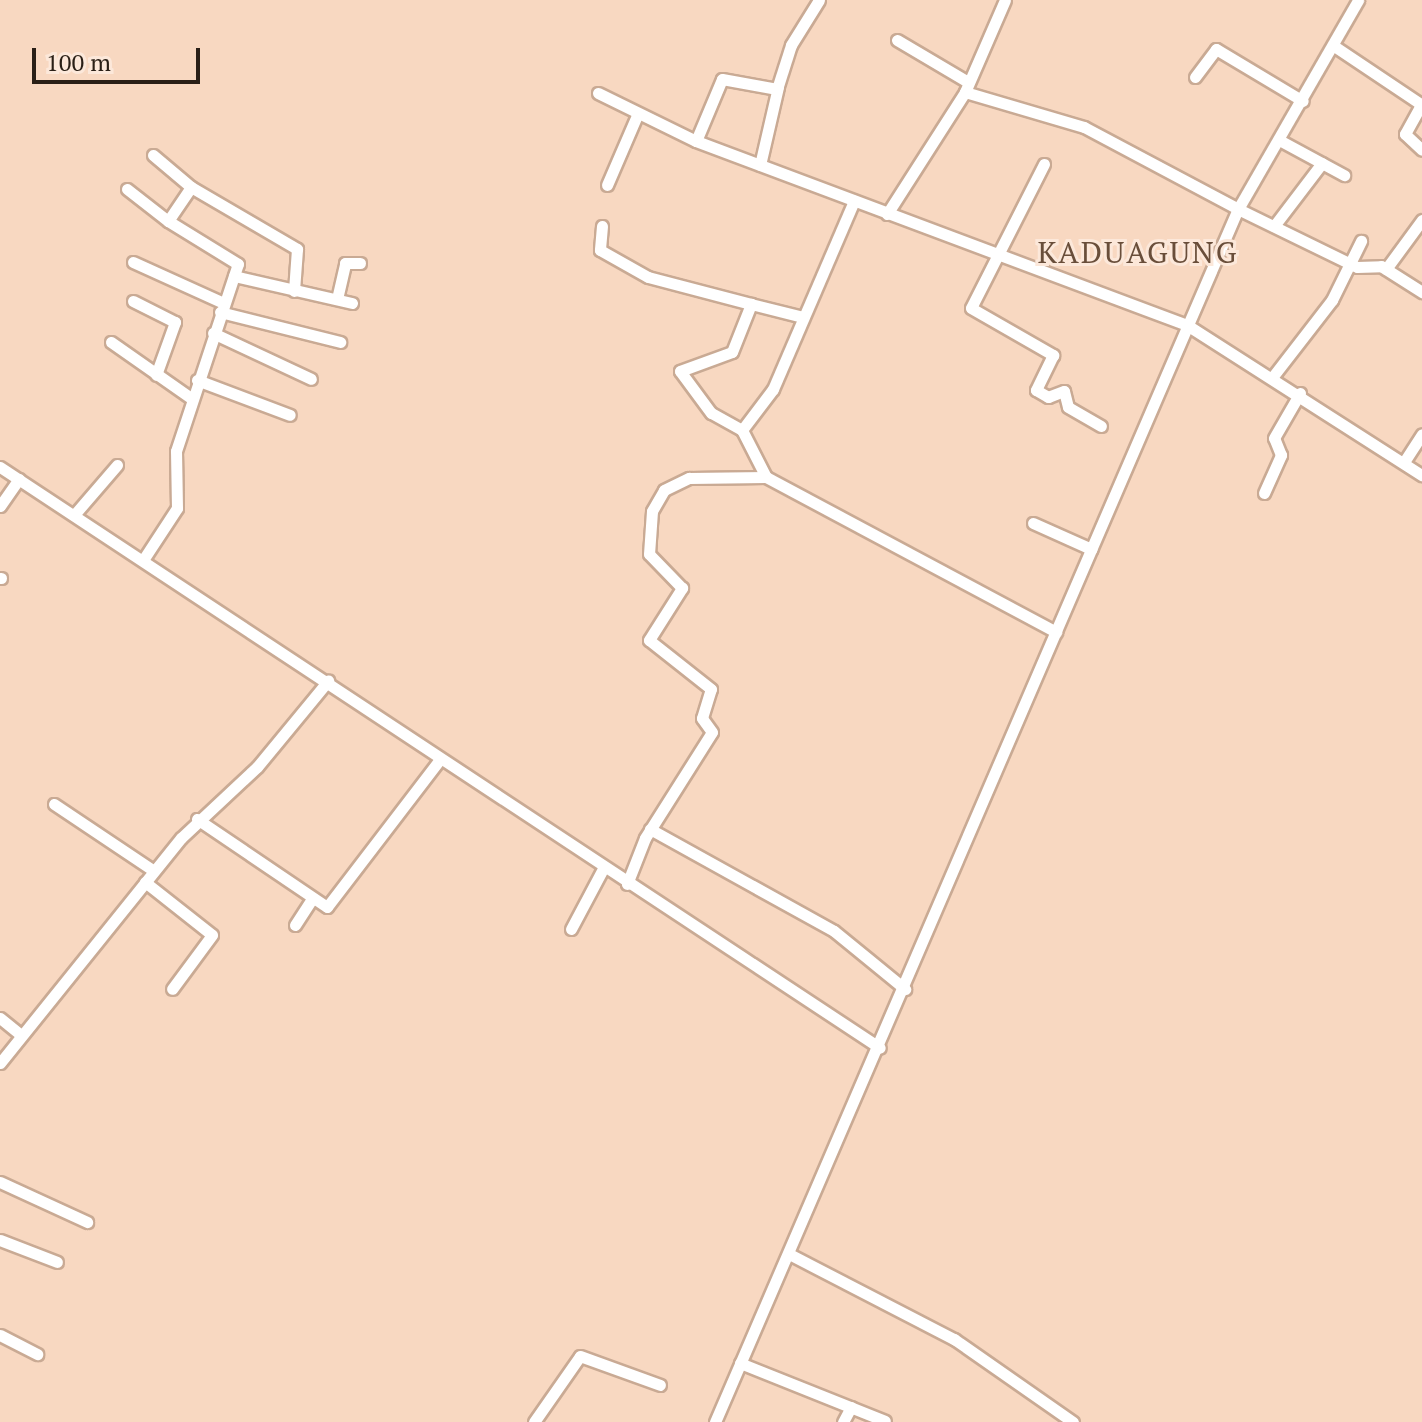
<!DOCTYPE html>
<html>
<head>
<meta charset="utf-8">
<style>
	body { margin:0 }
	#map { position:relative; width:1422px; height:1422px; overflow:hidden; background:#f8d8c1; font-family:"PT Serif",serif }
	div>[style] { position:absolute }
	.roads { filter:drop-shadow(2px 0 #c9aa94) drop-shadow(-2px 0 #c9aa94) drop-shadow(0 2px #c9aa94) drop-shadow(0 -2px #c9aa94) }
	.minor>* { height:11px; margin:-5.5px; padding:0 5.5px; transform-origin:5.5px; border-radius:5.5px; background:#fff }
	span { translate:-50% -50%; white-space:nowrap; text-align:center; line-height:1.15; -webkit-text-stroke:6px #fce8da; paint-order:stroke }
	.quarter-label { font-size:30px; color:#694e3a; letter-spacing:2px }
	.scale { position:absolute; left:32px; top:48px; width:168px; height:36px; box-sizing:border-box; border:4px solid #2a1f16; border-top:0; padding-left:10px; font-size:24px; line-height:28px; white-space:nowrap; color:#2a1f16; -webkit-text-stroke:6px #fce8da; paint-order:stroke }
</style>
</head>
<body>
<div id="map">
	<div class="roads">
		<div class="minor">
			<i style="left:897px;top:40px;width:82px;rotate:30.6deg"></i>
			<i style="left:1334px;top:46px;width:106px;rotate:33.8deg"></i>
			<i style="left:1195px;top:77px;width:35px;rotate:-53deg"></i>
			<i style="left:1216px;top:49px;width:101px;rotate:30.9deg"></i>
			<i style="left:965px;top:92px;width:100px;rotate:-66.5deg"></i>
			<i style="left:598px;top:93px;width:109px;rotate:26.1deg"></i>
			<i style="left:696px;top:141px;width:524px;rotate:20.54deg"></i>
			<i style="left:1187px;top:325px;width:279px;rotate:32.6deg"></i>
			<i style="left:1421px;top:105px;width:33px;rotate:119deg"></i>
			<i style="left:1405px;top:134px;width:23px;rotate:43deg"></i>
			<i style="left:696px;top:141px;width:67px;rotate:-67.2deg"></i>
			<i style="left:722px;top:79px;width:56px;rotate:10.3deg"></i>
			<i style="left:777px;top:89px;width:46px;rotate:-72.3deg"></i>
			<i style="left:791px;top:45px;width:53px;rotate:-58.1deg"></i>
			<i style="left:1281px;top:141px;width:72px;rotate:28.4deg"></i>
			<i style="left:153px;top:155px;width:50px;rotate:40.1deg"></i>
			<i style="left:191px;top:187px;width:123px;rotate:30.3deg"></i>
			<i style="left:297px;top:249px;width:42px;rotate:94.1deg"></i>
			<i style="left:1044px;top:164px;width:161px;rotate:116.9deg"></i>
			<i style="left:971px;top:308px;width:95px;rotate:29.8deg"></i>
			<i style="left:1053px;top:355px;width:39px;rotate:116deg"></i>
			<i style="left:1036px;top:390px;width:14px;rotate:30deg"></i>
			<i style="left:1048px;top:397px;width:17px;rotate:-21deg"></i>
			<i style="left:1064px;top:391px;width:16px;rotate:76deg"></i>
			<i style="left:1068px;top:407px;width:38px;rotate:30deg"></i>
			<i style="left:760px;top:165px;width:80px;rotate:-77deg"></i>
			<i style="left:607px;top:185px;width:78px;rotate:-66.7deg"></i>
			<i style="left:127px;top:189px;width:52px;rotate:38deg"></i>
			<i style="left:887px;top:214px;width:145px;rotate:-57.4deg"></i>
			<i style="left:965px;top:92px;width:124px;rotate:16.4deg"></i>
			<i style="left:1084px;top:127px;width:174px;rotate:28deg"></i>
			<i style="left:1238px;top:209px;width:132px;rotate:26deg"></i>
			<i style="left:1357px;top:267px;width:24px;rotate:-2deg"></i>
			<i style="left:1381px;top:266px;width:49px;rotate:32.4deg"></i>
			<i style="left:602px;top:226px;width:24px;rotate:95deg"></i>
			<i style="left:600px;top:250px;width:55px;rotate:29.4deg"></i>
			<i style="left:648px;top:277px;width:106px;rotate:14.7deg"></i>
			<i style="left:1274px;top:226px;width:79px;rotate:-52.7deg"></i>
			<i style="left:133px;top:262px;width:100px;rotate:24.3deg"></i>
			<i style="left:1386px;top:269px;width:61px;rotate:-53.7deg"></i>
			<i style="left:234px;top:276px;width:121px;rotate:12.9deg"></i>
			<i style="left:337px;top:299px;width:37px;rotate:-77deg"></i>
			<i style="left:345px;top:263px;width:15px"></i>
			<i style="left:133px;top:301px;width:47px;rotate:26.6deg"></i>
			<i style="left:175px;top:322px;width:56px;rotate:109.7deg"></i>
			<i style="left:220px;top:312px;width:124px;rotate:14deg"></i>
			<i style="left:213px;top:333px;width:108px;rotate:25.1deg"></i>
			<i style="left:111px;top:342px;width:98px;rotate:35deg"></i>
			<i style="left:1274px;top:375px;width:95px;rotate:-52.3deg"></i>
			<i style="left:1332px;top:300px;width:66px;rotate:-63.8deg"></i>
			<i style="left:197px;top:380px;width:99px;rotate:20.6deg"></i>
			<i style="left:742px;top:430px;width:35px;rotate:-151deg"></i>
			<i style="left:711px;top:413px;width:52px;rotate:-126.4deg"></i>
			<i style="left:680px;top:371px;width:55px;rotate:-20.1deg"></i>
			<i style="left:732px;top:352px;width:52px;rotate:-68.4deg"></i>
			<i style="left:751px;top:304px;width:54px;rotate:14deg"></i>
			<i style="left:1404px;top:462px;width:33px;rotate:-57deg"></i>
			<i style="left:0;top:467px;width:1054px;rotate:33.43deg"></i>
			<i style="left:766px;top:477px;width:53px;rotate:-117.1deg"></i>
			<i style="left:742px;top:430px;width:51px;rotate:-52.9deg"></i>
			<i style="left:773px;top:389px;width:205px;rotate:-66.7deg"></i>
			<i style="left:1264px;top:493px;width:42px;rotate:-65.9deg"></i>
			<i style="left:1281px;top:455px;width:18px;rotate:-112deg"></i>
			<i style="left:1274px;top:438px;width:52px;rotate:-60deg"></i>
			<i style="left:0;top:506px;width:33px;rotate:-55deg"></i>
			<i style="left:74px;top:515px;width:66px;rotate:-49.3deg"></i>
			<i style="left:1033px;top:523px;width:64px;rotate:24.1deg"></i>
			<i style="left:143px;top:560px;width:62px;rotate:-56.8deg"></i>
			<i style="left:177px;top:508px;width:57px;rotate:-91deg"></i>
			<i style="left:176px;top:451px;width:197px;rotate:-71.7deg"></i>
			<i style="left:238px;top:264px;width:82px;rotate:-148.4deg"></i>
			<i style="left:168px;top:221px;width:41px;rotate:-55.9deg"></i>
			<i style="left:0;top:578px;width:1px"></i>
			<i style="left:54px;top:804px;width:120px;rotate:33.8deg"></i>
			<i style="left:197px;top:819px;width:157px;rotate:34.1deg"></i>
			<i style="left:327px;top:907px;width:186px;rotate:-52.6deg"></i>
			<i style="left:650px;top:829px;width:210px;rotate:29deg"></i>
			<i style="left:834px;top:931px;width:92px;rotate:39.2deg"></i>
			<i style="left:145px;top:882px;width:85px;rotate:38.3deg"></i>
			<i style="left:212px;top:935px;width:67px;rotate:126.5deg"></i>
			<i style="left:627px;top:884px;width:49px;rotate:-68.6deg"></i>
			<i style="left:645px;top:838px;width:125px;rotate:-57.7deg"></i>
			<i style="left:712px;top:732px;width:17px;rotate:-126deg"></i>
			<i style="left:702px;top:718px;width:30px;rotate:-73deg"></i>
			<i style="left:711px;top:689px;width:79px;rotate:-141.7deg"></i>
			<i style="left:649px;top:640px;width:62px;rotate:-57.6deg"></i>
			<i style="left:682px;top:588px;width:47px;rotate:-134.1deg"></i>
			<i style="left:649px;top:554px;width:43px;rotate:-86deg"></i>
			<i style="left:652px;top:511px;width:24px;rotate:-60deg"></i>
			<i style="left:664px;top:490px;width:28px;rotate:-26deg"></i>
			<i style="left:689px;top:478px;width:77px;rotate:-0.7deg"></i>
			<i style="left:766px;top:477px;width:329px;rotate:28.1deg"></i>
			<i style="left:295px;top:925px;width:31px;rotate:-57deg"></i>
			<i style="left:571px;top:929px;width:70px;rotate:-62deg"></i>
			<i style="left:0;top:1018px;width:27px;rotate:39deg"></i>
			<i style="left:0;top:1063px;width:289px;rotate:-51.2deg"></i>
			<i style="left:181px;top:838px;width:104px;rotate:-43.1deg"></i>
			<i style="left:257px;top:767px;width:112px;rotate:-50.5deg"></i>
			<i style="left:0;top:1182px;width:96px;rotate:24.7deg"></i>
			<i style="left:0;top:1240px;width:61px;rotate:21.1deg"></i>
			<i style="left:789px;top:1254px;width:186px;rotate:27.3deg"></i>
			<i style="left:954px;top:1339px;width:145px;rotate:34.9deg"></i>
			<i style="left:0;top:1335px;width:42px;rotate:27.2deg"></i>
			<i style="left:740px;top:1363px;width:156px;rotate:21.8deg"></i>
			<i style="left:534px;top:1422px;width:80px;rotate:-55.1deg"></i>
			<i style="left:580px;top:1356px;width:85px;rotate:19.9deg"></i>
			<i style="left:715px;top:1422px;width:1321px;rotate:-66.68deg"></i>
			<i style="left:1238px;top:209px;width:241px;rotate:-60.1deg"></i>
			<i style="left:843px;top:1422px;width:17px;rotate:-62deg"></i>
		</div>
	</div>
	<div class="quarter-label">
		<span style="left:1138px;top:252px">KADUAGUNG</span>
	</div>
	<div class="scale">100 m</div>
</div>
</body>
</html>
